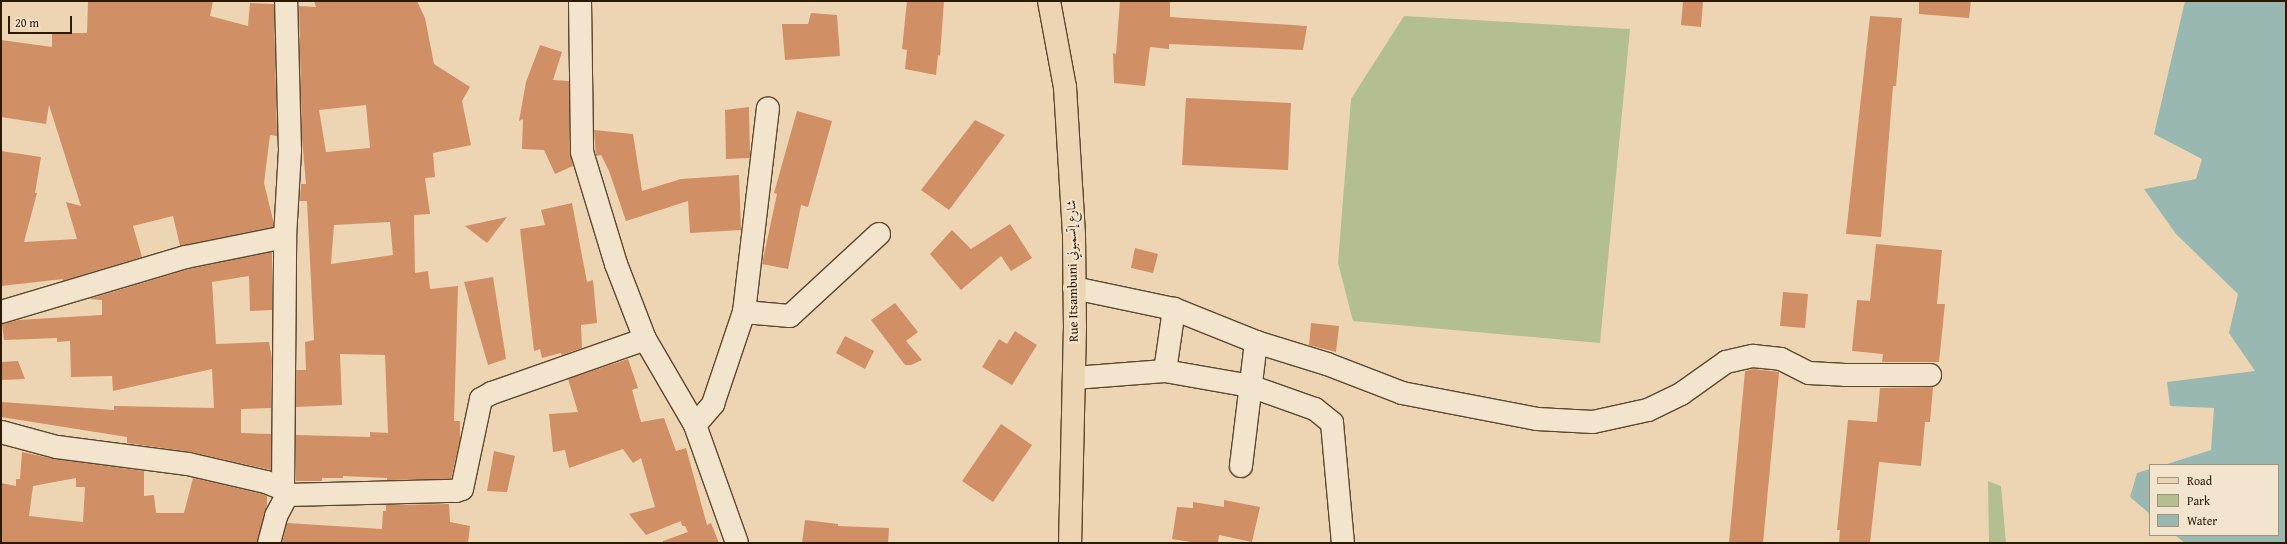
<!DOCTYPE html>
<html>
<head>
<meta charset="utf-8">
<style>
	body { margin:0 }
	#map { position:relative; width:2287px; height:544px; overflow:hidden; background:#edd5b4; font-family:"Gentium Book Plus",Amiri,serif }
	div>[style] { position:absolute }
	.green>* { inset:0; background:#b3be91 }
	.water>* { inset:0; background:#99b8b1 }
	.building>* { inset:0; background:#d18f65 }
	.roads { filter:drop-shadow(1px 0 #5c482e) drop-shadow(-1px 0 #5c482e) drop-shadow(0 1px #5c482e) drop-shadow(0 -1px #5c482e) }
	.minor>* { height:22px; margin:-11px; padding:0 11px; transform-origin:11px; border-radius:11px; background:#f3e4ce }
	.major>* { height:22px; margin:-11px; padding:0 11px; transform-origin:11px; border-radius:11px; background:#edd5b4 }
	span { translate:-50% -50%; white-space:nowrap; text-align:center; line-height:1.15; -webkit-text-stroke:4px #f3e4ce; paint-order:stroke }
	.street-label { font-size:13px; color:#2b1902 }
	.frame { position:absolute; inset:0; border:2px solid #2b1902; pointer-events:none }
	.legend { position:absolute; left:2149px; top:464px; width:130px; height:72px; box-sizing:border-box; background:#f3e4ce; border:1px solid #a3937c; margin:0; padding:5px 7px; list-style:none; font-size:12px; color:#2b1902 }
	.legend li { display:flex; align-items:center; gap:8px; height:20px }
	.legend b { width:20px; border:1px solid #a3937c }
	.scale { position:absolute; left:8px; top:16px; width:64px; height:18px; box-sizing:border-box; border:2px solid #2b1902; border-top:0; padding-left:5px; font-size:12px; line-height:14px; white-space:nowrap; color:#2b1902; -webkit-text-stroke:3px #f3e4ce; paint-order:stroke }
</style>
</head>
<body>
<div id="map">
	<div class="green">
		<i style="clip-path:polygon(1404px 16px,1630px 29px,1600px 343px,1353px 321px,1338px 263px,1351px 99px)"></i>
		<i style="clip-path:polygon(1988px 481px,2001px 486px,2006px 543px,1989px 543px)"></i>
	</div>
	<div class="water">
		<i style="clip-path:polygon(2185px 1px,2286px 1px,2286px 543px,2185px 543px,2175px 535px,2278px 535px,2278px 465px,2164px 465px,2211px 450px,2214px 408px,2170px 406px,2167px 382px,2255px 371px,2229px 333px,2238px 294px,2176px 234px,2144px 189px,2196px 179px,2202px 159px,2154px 134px)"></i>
		<i style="clip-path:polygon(2150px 469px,2150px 514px,2130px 497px,2137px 473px)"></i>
	</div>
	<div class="building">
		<i style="clip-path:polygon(88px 1px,213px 1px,210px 16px,248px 26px,250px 3px,274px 4px,277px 136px,270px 135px,264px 183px,273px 220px,273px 227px,180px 246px,173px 216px,133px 226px,142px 257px,62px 281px,63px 279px,1px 286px,1px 151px,41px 157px,35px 193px,37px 193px,24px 242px,77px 239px,66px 202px,81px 206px,49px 105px,46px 124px,1px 117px,1px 40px,52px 47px,52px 33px,87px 33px)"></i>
		<i style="clip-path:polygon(evenodd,314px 1px,417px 1px,425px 18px,434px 64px,470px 87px,462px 101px,471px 145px,433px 153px,435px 177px,425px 178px,430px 214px,414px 215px,415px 273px,428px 271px,430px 289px,458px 286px,454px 421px,460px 421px,460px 440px,451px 479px,387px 480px,387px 478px,343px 476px,343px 478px,322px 478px,322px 481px,296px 481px,296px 435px,370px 437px,370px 432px,388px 433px,385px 355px,340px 354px,342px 405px,296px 407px,296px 370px,306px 370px,305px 342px,314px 340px,307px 201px,300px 201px,301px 184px,306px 184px,302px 139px,299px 6px,316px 7px,314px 1px,366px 105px,370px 148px,326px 152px,319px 110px,366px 105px,314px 1px,390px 222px,393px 255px,331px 264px,334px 225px,390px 222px)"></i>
		<i style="clip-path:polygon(907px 1px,944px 1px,940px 56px,938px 55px,936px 75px,905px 69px,907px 50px,902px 49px)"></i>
		<i style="clip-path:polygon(1120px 1px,1170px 1px,1170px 17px,1307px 26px,1303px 50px,1169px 44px,1169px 49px,1150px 47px,1145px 86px,1114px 83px,1113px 53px,1116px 54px)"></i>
		<i style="clip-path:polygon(1683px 1px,1703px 1px,1701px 27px,1681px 25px)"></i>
		<i style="clip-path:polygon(1919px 1px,1971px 1px,1969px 18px,1919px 14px)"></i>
		<i style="clip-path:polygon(811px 13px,837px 15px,840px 56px,785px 60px,782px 24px,808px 24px)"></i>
		<i style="clip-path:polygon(1870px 16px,1902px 18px,1896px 86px,1893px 86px,1881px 237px,1846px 234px)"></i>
		<i style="clip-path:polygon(540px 45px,562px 52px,553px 80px,569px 81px,570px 152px,573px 166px,555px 174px,544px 150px,522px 149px,523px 119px,519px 121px,526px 82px)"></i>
		<i style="clip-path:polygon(1186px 98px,1291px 103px,1288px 170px,1182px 165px)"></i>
		<i style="clip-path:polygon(749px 107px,750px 158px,726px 159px,725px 110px)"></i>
		<i style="clip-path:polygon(797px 111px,832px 121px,808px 207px,801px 205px,788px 269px,762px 264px,777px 194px,774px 193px)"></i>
		<i style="clip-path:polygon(975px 120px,1005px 135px,949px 210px,921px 190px)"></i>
		<i style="clip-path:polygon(594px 130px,633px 134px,642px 191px,681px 179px,739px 175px,741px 230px,690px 233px,688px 201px,626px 221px,609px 171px,601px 155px,596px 156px)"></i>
		<i style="clip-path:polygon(572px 203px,587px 282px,593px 280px,597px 323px,581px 325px,582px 348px,562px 355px,561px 353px,542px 358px,540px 349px,534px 351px,520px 229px,545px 225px,541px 210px)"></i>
		<i style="clip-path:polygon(507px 217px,487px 243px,465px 226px)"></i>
		<i style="clip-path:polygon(1010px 224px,1032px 258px,1011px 271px,1001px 256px,961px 290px,930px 254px,952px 230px,971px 249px)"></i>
		<i style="clip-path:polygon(1876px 244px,1942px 250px,1937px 304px,1945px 304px,1939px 362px,1882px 362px,1883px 354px,1852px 351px,1857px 300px,1870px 301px)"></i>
		<i style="clip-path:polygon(1135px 248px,1158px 254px,1153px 273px,1131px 268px)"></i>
		<i style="clip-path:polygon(272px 252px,272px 310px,250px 311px,249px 276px,212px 282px,216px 344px,269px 342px,272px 359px,271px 408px,241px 409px,241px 433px,271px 434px,271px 470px,191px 452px,127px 443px,127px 437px,1px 417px,1px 402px,114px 410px,114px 406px,214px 408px,212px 369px,113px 391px,112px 376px,71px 377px,70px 341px,57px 342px,57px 338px,4px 340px,2px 324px,18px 320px,102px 315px,102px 300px,89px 299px,189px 269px)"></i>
		<i style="clip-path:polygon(493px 277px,506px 359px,488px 365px,464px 282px)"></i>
		<i style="clip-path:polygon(1783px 292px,1808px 294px,1805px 328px,1780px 326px)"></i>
		<i style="clip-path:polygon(895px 303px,918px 332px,906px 341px,922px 360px,911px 365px,905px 365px,871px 320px)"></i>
		<i style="clip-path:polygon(1311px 323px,1339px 326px,1336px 352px,1309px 345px)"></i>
		<i style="clip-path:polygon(1015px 331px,1037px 345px,1012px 385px,982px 367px,999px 339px,1007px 344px)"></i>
		<i style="clip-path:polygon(845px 336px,874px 351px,865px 369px,836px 353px)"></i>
		<i style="clip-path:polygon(628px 359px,638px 388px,632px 390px,641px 422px,664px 418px,676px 451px,686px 448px,707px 525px,711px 523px,719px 543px,663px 543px,663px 541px,688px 532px,685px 526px,682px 526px,681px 521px,646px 535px,629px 514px,655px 507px,641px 458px,633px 463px,623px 449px,569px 468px,565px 450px,553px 452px,549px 414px,578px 412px,568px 379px)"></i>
		<i style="clip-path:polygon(18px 361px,25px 379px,1px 380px,1px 362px)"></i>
		<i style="clip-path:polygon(1754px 369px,1779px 372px,1763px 543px,1729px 543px,1745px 371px)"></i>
		<i style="clip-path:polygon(1933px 387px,1930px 422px,1925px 422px,1921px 466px,1879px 462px,1870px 543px,1839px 543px,1840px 530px,1837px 530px,1848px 420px,1877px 422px,1880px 388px)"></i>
		<i style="clip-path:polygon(1001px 424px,1032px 445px,993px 502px,962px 481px)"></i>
		<i style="clip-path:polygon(494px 451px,515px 456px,507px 492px,487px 491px)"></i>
		<i style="clip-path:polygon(evenodd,22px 452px,55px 459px,144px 471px,144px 496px,154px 495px,156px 513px,184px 513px,193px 478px,262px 494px,267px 496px,267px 505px,257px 543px,1px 543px,1px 483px,16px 486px,16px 479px,20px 479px,22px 452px,76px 478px,76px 487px,85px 487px,83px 522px,29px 516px,33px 486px,76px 478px)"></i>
		<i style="clip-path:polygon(1224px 500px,1260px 507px,1252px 542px,1219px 535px,1218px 543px,1198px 543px,1172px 539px,1177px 507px,1193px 508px,1193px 502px,1224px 507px)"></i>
		<i style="clip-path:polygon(449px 504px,450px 522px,470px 526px,468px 543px,282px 543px,287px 523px,382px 529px,383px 511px,386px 511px,386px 505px)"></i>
		<i style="clip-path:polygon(805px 520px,838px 524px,838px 526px,889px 528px,888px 543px,802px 543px)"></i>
	</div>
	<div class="roads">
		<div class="minor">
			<i style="left:580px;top:1px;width:151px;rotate:89.2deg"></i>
			<i style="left:582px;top:152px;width:117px;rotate:73.1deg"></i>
			<i style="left:616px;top:264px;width:80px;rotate:68.9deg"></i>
			<i style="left:645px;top:339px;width:99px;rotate:59.8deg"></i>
			<i style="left:695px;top:425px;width:125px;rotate:70.4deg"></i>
			<i style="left:1074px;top:288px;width:102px;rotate:11.9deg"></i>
			<i style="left:1174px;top:309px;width:88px;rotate:21.9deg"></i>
			<i style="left:1256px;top:342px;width:74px;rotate:17.2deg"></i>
			<i style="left:1327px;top:364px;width:80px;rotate:21.1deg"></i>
			<i style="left:1402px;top:393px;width:137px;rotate:10.9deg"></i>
			<i style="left:1537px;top:419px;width:56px;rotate:3.1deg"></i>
			<i style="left:1593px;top:422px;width:56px;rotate:-12.3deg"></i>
			<i style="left:1648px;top:410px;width:37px;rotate:-26deg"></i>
			<i style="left:1681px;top:394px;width:55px;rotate:-35.4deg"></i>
			<i style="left:1726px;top:362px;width:28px;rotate:-13deg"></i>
			<i style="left:1753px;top:356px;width:28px;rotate:6deg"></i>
			<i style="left:1781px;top:359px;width:31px;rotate:27deg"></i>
			<i style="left:1809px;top:373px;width:36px;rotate:3deg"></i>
			<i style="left:1845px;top:375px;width:85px"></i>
			<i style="left:1px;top:312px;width:193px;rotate:-16.6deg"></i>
			<i style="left:186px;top:257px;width:101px;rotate:-11.4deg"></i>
			<i style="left:744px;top:312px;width:46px;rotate:5deg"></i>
			<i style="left:790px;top:316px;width:121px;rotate:-42.7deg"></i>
			<i style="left:1165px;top:371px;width:63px;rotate:-81.7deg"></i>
			<i style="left:1074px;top:378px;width:91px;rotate:-4.4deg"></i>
			<i style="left:1165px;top:371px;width:86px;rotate:10deg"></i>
			<i style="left:1250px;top:386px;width:69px;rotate:19.5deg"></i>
			<i style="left:1315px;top:409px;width:22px;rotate:39deg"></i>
			<i style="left:1332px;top:423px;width:121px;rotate:84.8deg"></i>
			<i style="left:695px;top:425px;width:28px;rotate:-49deg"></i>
			<i style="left:713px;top:404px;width:97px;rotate:-71.4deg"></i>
			<i style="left:744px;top:312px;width:205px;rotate:-83.3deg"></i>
			<i style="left:1px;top:432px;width:58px;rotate:15deg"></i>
			<i style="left:57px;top:447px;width:132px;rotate:7.4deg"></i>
			<i style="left:188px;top:464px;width:80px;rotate:13deg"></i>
			<i style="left:266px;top:482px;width:18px;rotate:22deg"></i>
			<i style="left:1241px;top:466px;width:125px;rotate:-83.1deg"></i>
			<i style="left:287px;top:495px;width:169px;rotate:-1.4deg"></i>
			<i style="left:456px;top:491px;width:6px;rotate:-18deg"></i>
			<i style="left:462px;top:489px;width:92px;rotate:-78.1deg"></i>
			<i style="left:481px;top:399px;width:13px;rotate:-29deg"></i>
			<i style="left:492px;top:393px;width:162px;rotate:-19.4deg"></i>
			<i style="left:269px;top:543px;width:28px;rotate:-75deg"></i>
			<i style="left:276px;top:516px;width:24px;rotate:-62deg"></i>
			<i style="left:287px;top:495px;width:7px;rotate:-124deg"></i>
			<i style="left:283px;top:489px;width:252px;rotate:-89.5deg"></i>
			<i style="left:285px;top:237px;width:87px;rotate:-86.7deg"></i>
			<i style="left:290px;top:150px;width:149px;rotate:-91.5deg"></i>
		</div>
		<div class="major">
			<i style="left:1049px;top:1px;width:87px;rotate:79.5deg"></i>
			<i style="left:1065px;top:87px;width:148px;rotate:86.5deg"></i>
			<i style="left:1074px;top:235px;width:91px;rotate:89.4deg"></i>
			<i style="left:1075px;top:326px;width:217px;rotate:91.3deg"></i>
		</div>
	</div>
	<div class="street-label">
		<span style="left:1073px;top:271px;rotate:-91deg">Rue Itsambuni شارع إتسمبوني</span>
	</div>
	<div class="frame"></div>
	<ul class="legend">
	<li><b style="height:5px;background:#edd5b4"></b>Road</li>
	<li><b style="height:11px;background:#b3be91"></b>Park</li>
	<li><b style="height:11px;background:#99b8b1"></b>Water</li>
	</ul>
	<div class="scale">20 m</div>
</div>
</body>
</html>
